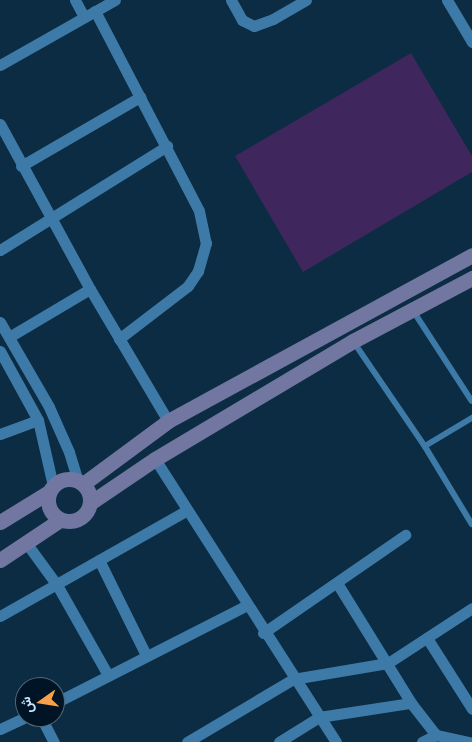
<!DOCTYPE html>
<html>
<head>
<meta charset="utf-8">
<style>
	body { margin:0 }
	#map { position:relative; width:472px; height:742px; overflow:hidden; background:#0b2c43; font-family:"Titillium Web",Vazirmatn,sans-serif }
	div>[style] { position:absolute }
	.green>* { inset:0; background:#3f265c }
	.lane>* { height:5.5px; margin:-2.75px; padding:0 2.75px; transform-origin:2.75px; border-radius:2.75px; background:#3e7aa7 }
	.street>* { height:11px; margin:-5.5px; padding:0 5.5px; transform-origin:5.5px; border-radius:5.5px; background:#3e7aa7 }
	.secondary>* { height:15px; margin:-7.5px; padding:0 7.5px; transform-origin:7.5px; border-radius:7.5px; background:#7177a1 }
	.secondary>.ring { margin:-7.5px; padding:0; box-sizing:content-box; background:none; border:15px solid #7177a1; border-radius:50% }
	span { translate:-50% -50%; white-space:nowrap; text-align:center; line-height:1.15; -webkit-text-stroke:4px #001425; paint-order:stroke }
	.north { position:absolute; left:15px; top:677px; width:50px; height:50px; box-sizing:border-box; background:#001425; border:1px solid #4f687b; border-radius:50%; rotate:257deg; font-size:14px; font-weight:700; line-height:20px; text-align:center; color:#c6e5fd }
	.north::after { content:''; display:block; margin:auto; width:18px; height:22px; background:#f7a14a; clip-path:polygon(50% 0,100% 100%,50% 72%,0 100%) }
</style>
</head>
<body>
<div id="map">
	<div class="green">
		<i style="clip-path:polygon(411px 53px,472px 156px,472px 172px,303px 272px,235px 156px)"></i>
	</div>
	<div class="lane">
		<i style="left:413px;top:310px;width:108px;rotate:57deg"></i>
		<i style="left:354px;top:342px;width:126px;rotate:55.7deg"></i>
		<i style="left:425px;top:446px;width:91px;rotate:58.9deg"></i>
		<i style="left:425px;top:446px;width:55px;rotate:-30.8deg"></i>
	</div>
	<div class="street">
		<i style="left:75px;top:0;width:19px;rotate:62deg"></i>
		<i style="left:231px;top:0;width:23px;rotate:61deg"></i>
		<i style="left:242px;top:20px;width:13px;rotate:27deg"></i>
		<i style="left:254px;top:26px;width:20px;rotate:-20deg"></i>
		<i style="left:273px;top:19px;width:38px;rotate:-30deg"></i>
		<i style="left:447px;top:0;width:49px;rotate:59.2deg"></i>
		<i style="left:95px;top:11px;width:225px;rotate:62.5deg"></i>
		<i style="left:199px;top:211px;width:33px;rotate:78deg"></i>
		<i style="left:206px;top:243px;width:29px;rotate:106deg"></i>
		<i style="left:198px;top:271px;width:18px;rotate:124deg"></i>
		<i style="left:188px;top:286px;width:87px;rotate:142.5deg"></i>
		<i style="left:0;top:65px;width:132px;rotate:-29.5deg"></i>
		<i style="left:0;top:124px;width:188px;rotate:61.4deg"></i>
		<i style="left:90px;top:289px;width:153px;rotate:59.4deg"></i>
		<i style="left:21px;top:166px;width:138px;rotate:-30.1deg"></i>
		<i style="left:0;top:250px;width:197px;rotate:-31.9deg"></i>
		<i style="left:0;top:322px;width:98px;rotate:60deg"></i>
		<i style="left:49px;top:407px;width:49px;rotate:66deg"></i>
		<i style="left:69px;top:452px;width:30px;rotate:73deg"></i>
		<i style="left:9px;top:337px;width:94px;rotate:-30.7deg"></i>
		<i style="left:0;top:351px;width:79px;rotate:61.2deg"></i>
		<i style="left:38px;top:420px;width:68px;rotate:77.2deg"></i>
		<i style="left:0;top:434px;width:40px;rotate:-20.2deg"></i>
		<i style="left:155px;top:459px;width:336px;rotate:57.4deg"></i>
		<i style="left:27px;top:544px;width:51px;rotate:53.8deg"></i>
		<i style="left:57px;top:585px;width:103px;rotate:60.5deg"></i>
		<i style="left:99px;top:560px;width:106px;rotate:63.7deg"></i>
		<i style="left:337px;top:583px;width:141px;rotate:58.3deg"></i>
		<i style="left:411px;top:703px;width:41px;rotate:52deg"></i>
		<i style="left:0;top:616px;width:215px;rotate:-29.5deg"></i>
		<i style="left:263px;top:633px;width:173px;rotate:-34.6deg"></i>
		<i style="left:427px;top:638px;width:84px;rotate:57.6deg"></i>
		<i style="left:55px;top:703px;width:216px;rotate:-27deg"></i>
		<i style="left:41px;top:717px;width:28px;rotate:63deg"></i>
		<i style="left:0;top:729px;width:29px;rotate:-25deg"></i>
		<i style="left:187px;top:742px;width:123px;rotate:-30.7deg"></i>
		<i style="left:293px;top:679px;width:96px;rotate:-9.6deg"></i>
		<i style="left:388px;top:663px;width:100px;rotate:-33.2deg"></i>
		<i style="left:279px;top:742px;width:47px;rotate:-32deg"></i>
		<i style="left:319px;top:717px;width:93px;rotate:-8.7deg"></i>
		<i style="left:422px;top:742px;width:16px;rotate:-27deg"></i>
		<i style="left:436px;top:735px;width:35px;rotate:12deg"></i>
	</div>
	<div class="secondary">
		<i class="ring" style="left:48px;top:479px;width:27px;height:27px"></i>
		<i style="left:83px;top:484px;width:106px;rotate:-36.5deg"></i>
		<i style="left:168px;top:421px;width:346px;rotate:-28.6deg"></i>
		<i style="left:90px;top:503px;width:78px;rotate:-34.1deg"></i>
		<i style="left:155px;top:459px;width:230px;rotate:-30.8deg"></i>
		<i style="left:353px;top:341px;width:135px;rotate:-27.9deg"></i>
		<i style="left:0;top:522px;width:57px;rotate:-31.5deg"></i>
		<i style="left:0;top:560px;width:72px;rotate:-33.7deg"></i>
	</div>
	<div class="north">ش</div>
</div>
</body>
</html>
